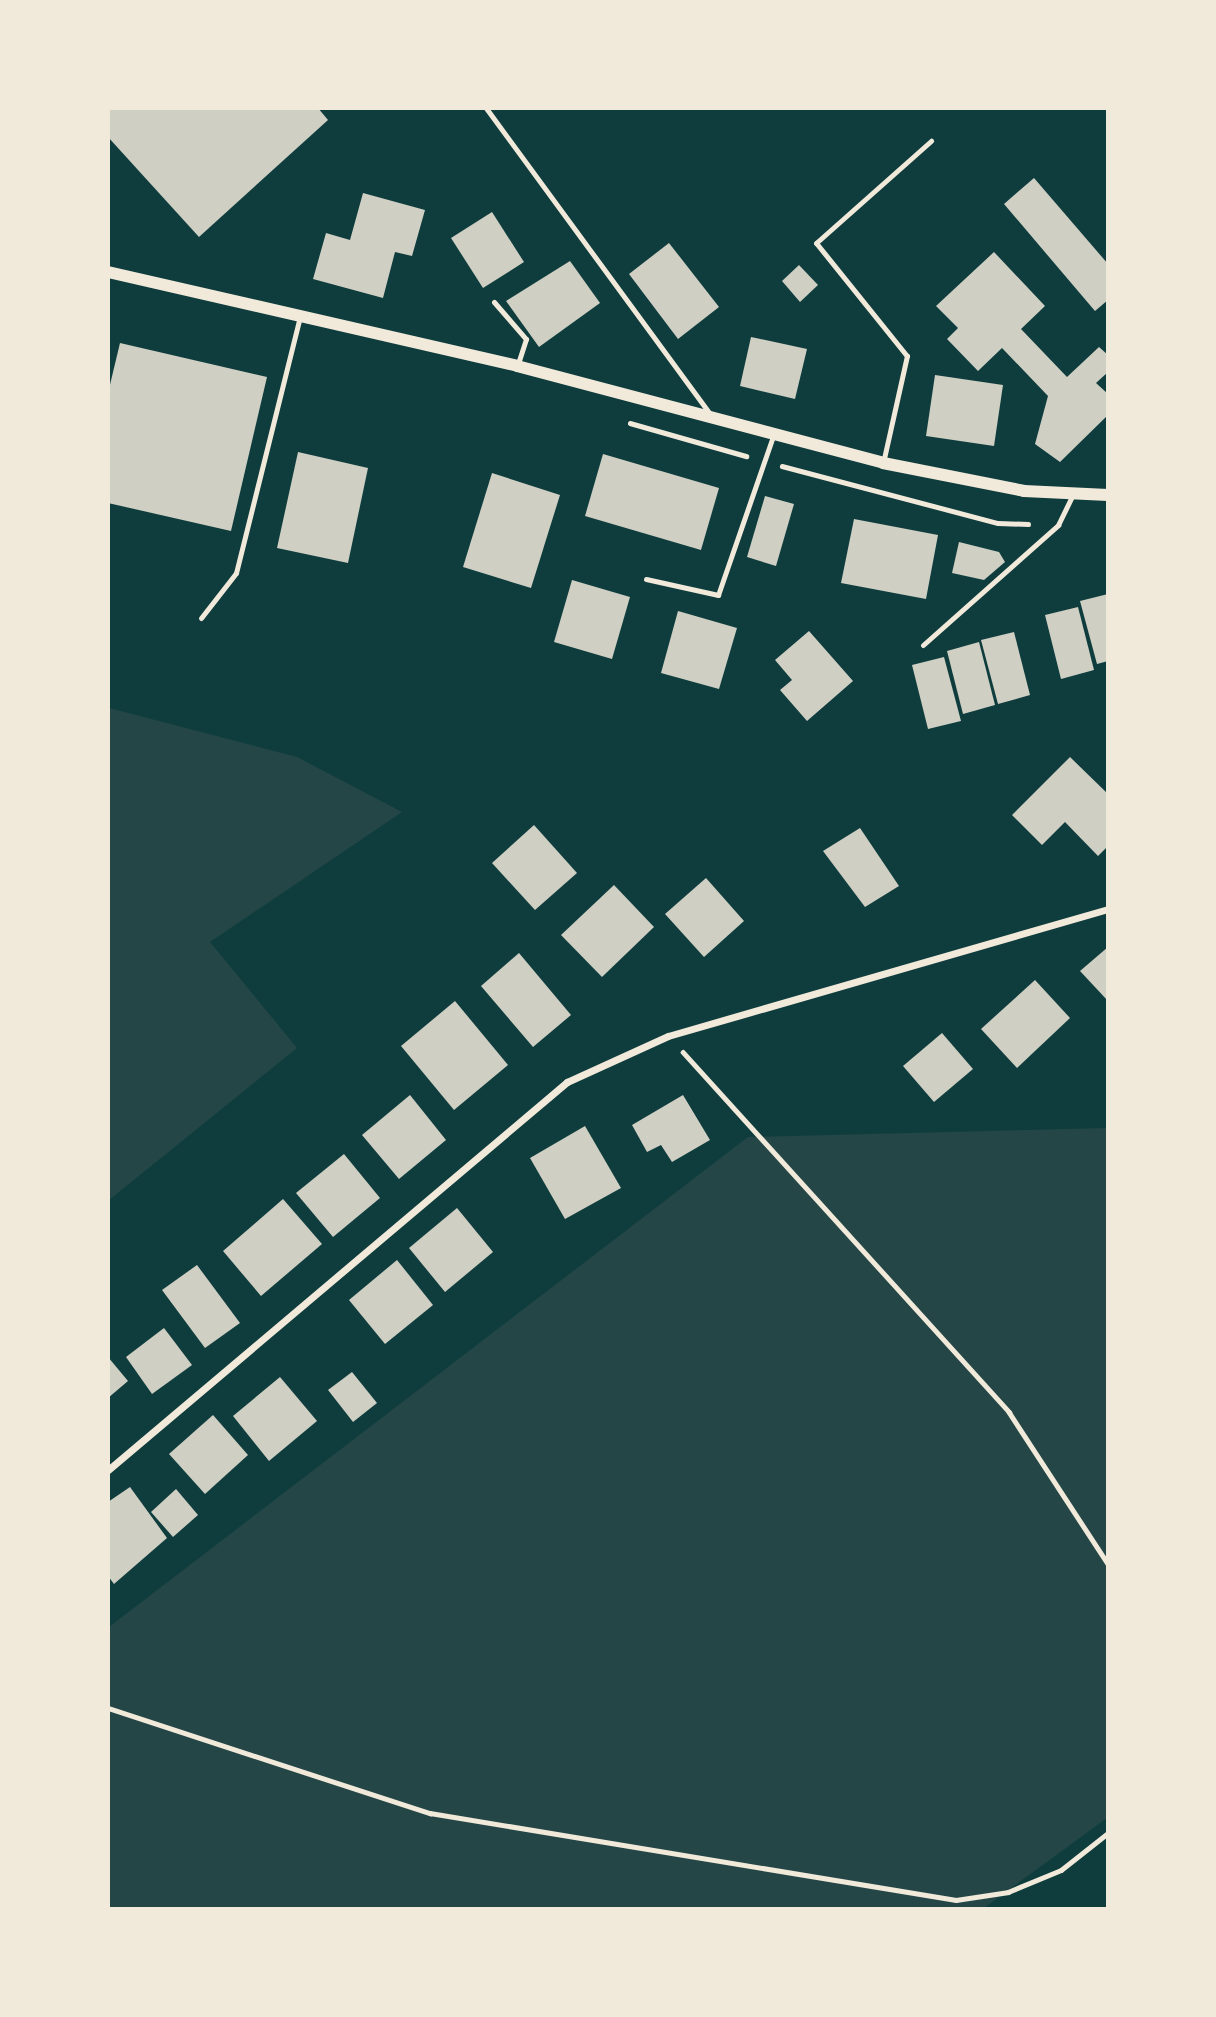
<!DOCTYPE html>
<html>
<head>
<meta charset="utf-8">
<style>
	body { margin:0 }
	#map { position:relative; width:1216px; height:2017px; overflow:hidden; background:#0f3d3e; font-family:Signika,sans-serif }
	div>[style] { position:absolute }
	.green>* { inset:0; background:#244646 }
	.building>* { inset:0; background:#cfcfc3 }
	.path>* { height:4.5px; margin:-2.25px; padding:0 2.25px; transform-origin:2.25px; border-radius:2.25px; background:#f1e9da }
	.service>* { height:5px; margin:-2.5px; padding:0 2.5px; transform-origin:2.5px; border-radius:2.5px; background:#f1e9da }
	.minor>* { height:7px; margin:-3.5px; padding:0 3.5px; transform-origin:3.5px; border-radius:3.5px; background:#f1e9da }
	.tertiary>* { height:12px; margin:-6px; padding:0 6px; transform-origin:6px; border-radius:6px; background:#f1e9da }
	span { translate:-50% -50%; white-space:nowrap; text-align:center; line-height:1.15; -webkit-text-stroke:7px #f1e9da; paint-order:stroke }
	.frame { position:absolute; inset:0; border:110px solid #f1e9da; pointer-events:none }
</style>
</head>
<body>
<div id="map">
	<div class="green">
		<i style="clip-path:polygon(109px 708px,297px 757px,402px 812px,210px 942px,297px 1048px,109px 1200px)"></i>
		<i style="clip-path:polygon(1107px 1128px,1107px 1818px,984px 1908px,109px 1909px,109px 1627px,748px 1137px)"></i>
	</div>
	<div class="building">
		<i style="clip-path:polygon(108px 108px,318px 108px,328px 120px,199px 237px,108px 137px)"></i>
		<i style="clip-path:polygon(1034px 178px,1108px 264px,1108px 300px,1095px 311px,1004px 204px)"></i>
		<i style="clip-path:polygon(363px 193px,425px 210px,412px 256px,395px 252px,383px 298px,313px 279px,326px 233px,350px 240px)"></i>
		<i style="clip-path:polygon(492px 212px,524px 262px,483px 288px,451px 238px)"></i>
		<i style="clip-path:polygon(669px 243px,719px 307px,678px 339px,629px 274px)"></i>
		<i style="clip-path:polygon(994px 252px,1045px 306px,1021px 329px,1067px 377px,1099px 347px,1108px 355px,1108px 372px,1096px 383px,1108px 394px,1108px 415px,1060px 462px,1035px 444px,1048px 396px,1002px 348px,978px 371px,947px 339px,958px 328px,936px 306px)"></i>
		<i style="clip-path:polygon(570px 261px,600px 303px,539px 347px,506px 301px)"></i>
		<i style="clip-path:polygon(799px 265px,818px 285px,800px 302px,782px 281px)"></i>
		<i style="clip-path:polygon(751px 337px,807px 349px,795px 399px,740px 386px)"></i>
		<i style="clip-path:polygon(120px 343px,267px 377px,231px 531px,108px 503px,108px 393px)"></i>
		<i style="clip-path:polygon(935px 375px,1003px 385px,994px 446px,926px 436px)"></i>
		<i style="clip-path:polygon(298px 452px,368px 468px,348px 563px,277px 548px)"></i>
		<i style="clip-path:polygon(603px 454px,719px 488px,701px 550px,585px 516px)"></i>
		<i style="clip-path:polygon(492px 473px,560px 495px,531px 588px,463px 567px)"></i>
		<i style="clip-path:polygon(765px 496px,794px 504px,776px 566px,747px 557px)"></i>
		<i style="clip-path:polygon(854px 519px,938px 535px,926px 599px,841px 583px)"></i>
		<i style="clip-path:polygon(959px 542px,999px 552px,1005px 562px,984px 580px,952px 573px)"></i>
		<i style="clip-path:polygon(572px 580px,630px 597px,612px 659px,554px 642px)"></i>
		<i style="clip-path:polygon(1108px 594px,1108px 661px,1097px 664px,1080px 601px)"></i>
		<i style="clip-path:polygon(1078px 607px,1094px 670px,1061px 679px,1045px 615px)"></i>
		<i style="clip-path:polygon(678px 611px,737px 628px,719px 689px,661px 673px)"></i>
		<i style="clip-path:polygon(809px 631px,853px 681px,807px 721px,780px 690px,792px 680px,775px 660px)"></i>
		<i style="clip-path:polygon(1014px 632px,1030px 695px,998px 704px,981px 640px)"></i>
		<i style="clip-path:polygon(979px 642px,995px 705px,963px 714px,947px 651px)"></i>
		<i style="clip-path:polygon(944px 657px,961px 721px,928px 729px,912px 665px)"></i>
		<i style="clip-path:polygon(1070px 757px,1108px 794px,1108px 846px,1098px 856px,1065px 822px,1042px 845px,1012px 815px)"></i>
		<i style="clip-path:polygon(534px 825px,577px 873px,535px 910px,492px 863px)"></i>
		<i style="clip-path:polygon(860px 828px,899px 886px,865px 907px,823px 851px)"></i>
		<i style="clip-path:polygon(706px 878px,744px 921px,704px 957px,665px 914px)"></i>
		<i style="clip-path:polygon(614px 885px,654px 927px,602px 977px,561px 935px)"></i>
		<i style="clip-path:polygon(1108px 947px,1108px 1001px,1080px 971px)"></i>
		<i style="clip-path:polygon(519px 953px,571px 1015px,533px 1047px,481px 986px)"></i>
		<i style="clip-path:polygon(1035px 980px,1070px 1018px,1017px 1068px,981px 1029px)"></i>
		<i style="clip-path:polygon(455px 1001px,508px 1065px,454px 1110px,401px 1046px)"></i>
		<i style="clip-path:polygon(942px 1033px,973px 1069px,934px 1102px,903px 1066px)"></i>
		<i style="clip-path:polygon(410px 1095px,446px 1140px,399px 1179px,362px 1135px)"></i>
		<i style="clip-path:polygon(683px 1095px,710px 1140px,672px 1162px,661px 1145px,647px 1152px,632px 1125px)"></i>
		<i style="clip-path:polygon(585px 1126px,621px 1188px,565px 1219px,530px 1158px)"></i>
		<i style="clip-path:polygon(344px 1154px,380px 1198px,333px 1237px,296px 1193px)"></i>
		<i style="clip-path:polygon(283px 1199px,322px 1244px,261px 1296px,223px 1251px)"></i>
		<i style="clip-path:polygon(457px 1208px,493px 1252px,445px 1292px,409px 1248px)"></i>
		<i style="clip-path:polygon(397px 1260px,433px 1305px,385px 1344px,349px 1300px)"></i>
		<i style="clip-path:polygon(197px 1265px,240px 1323px,205px 1348px,162px 1290px)"></i>
		<i style="clip-path:polygon(164px 1328px,192px 1365px,152px 1394px,126px 1357px)"></i>
		<i style="clip-path:polygon(108px 1357px,128px 1381px,108px 1398px)"></i>
		<i style="clip-path:polygon(352px 1372px,377px 1403px,353px 1422px,328px 1390px)"></i>
		<i style="clip-path:polygon(280px 1377px,317px 1421px,269px 1461px,233px 1416px)"></i>
		<i style="clip-path:polygon(213px 1415px,248px 1455px,205px 1494px,169px 1454px)"></i>
		<i style="clip-path:polygon(130px 1487px,167px 1538px,114px 1584px,108px 1576px,108px 1502px)"></i>
		<i style="clip-path:polygon(176px 1489px,198px 1515px,173px 1537px,151px 1512px)"></i>
	</div>
	<div class="path">
		<i style="left:630px;top:423px;width:121px;rotate:15.9deg"></i>
		<i style="left:782px;top:466px;width:223px;rotate:14.8deg"></i>
		<i style="left:998px;top:523px;width:30px;rotate:2deg"></i>
		<i style="left:683px;top:1052px;width:486px;rotate:47.8deg"></i>
		<i style="left:1009px;top:1412px;width:181px;rotate:56.9deg"></i>
		<i style="left:108px;top:1708px;width:339px;rotate:18.1deg"></i>
		<i style="left:430px;top:1813px;width:533px;rotate:9.39deg"></i>
		<i style="left:956px;top:1900px;width:53px;rotate:-8.7deg"></i>
		<i style="left:1008px;top:1892px;width:57px;rotate:-22.5deg"></i>
		<i style="left:1061px;top:1870px;width:60px;rotate:-38.2deg"></i>
	</div>
	<div class="service">
		<i style="left:486px;top:108px;width:379px;rotate:53.8deg"></i>
		<i style="left:494px;top:302px;width:49px;rotate:49.1deg"></i>
		<i style="left:526px;top:339px;width:28px;rotate:108deg"></i>
		<i style="left:883px;top:463px;width:110px;rotate:-77.4deg"></i>
		<i style="left:907px;top:356px;width:145px;rotate:-128.8deg"></i>
		<i style="left:816px;top:243px;width:154px;rotate:-41.6deg"></i>
		<i style="left:646px;top:579px;width:74px;rotate:12.5deg"></i>
		<i style="left:718px;top:595px;width:168px;rotate:-70.9deg"></i>
		<i style="left:201px;top:618px;width:57px;rotate:-52.1deg"></i>
		<i style="left:236px;top:573px;width:265px;rotate:-76deg"></i>
		<i style="left:923px;top:645px;width:181px;rotate:-41.6deg"></i>
		<i style="left:1058px;top:525px;width:34px;rotate:-64deg"></i>
	</div>
	<div class="minor">
		<i style="left:108px;top:1470px;width:601px;rotate:-40.21deg"></i>
		<i style="left:567px;top:1082px;width:111px;rotate:-24.5deg"></i>
		<i style="left:668px;top:1036px;width:458px;rotate:-16.1deg"></i>
	</div>
	<div class="tertiary">
		<i style="left:108px;top:272px;width:420px;rotate:12.9deg"></i>
		<i style="left:517px;top:366px;width:379px;rotate:14.8deg"></i>
		<i style="left:883px;top:463px;width:144px;rotate:11.2deg"></i>
		<i style="left:1024px;top:491px;width:84px;rotate:2.7deg"></i>
	</div>
	<div class="frame"></div>
</div>
</body>
</html>
